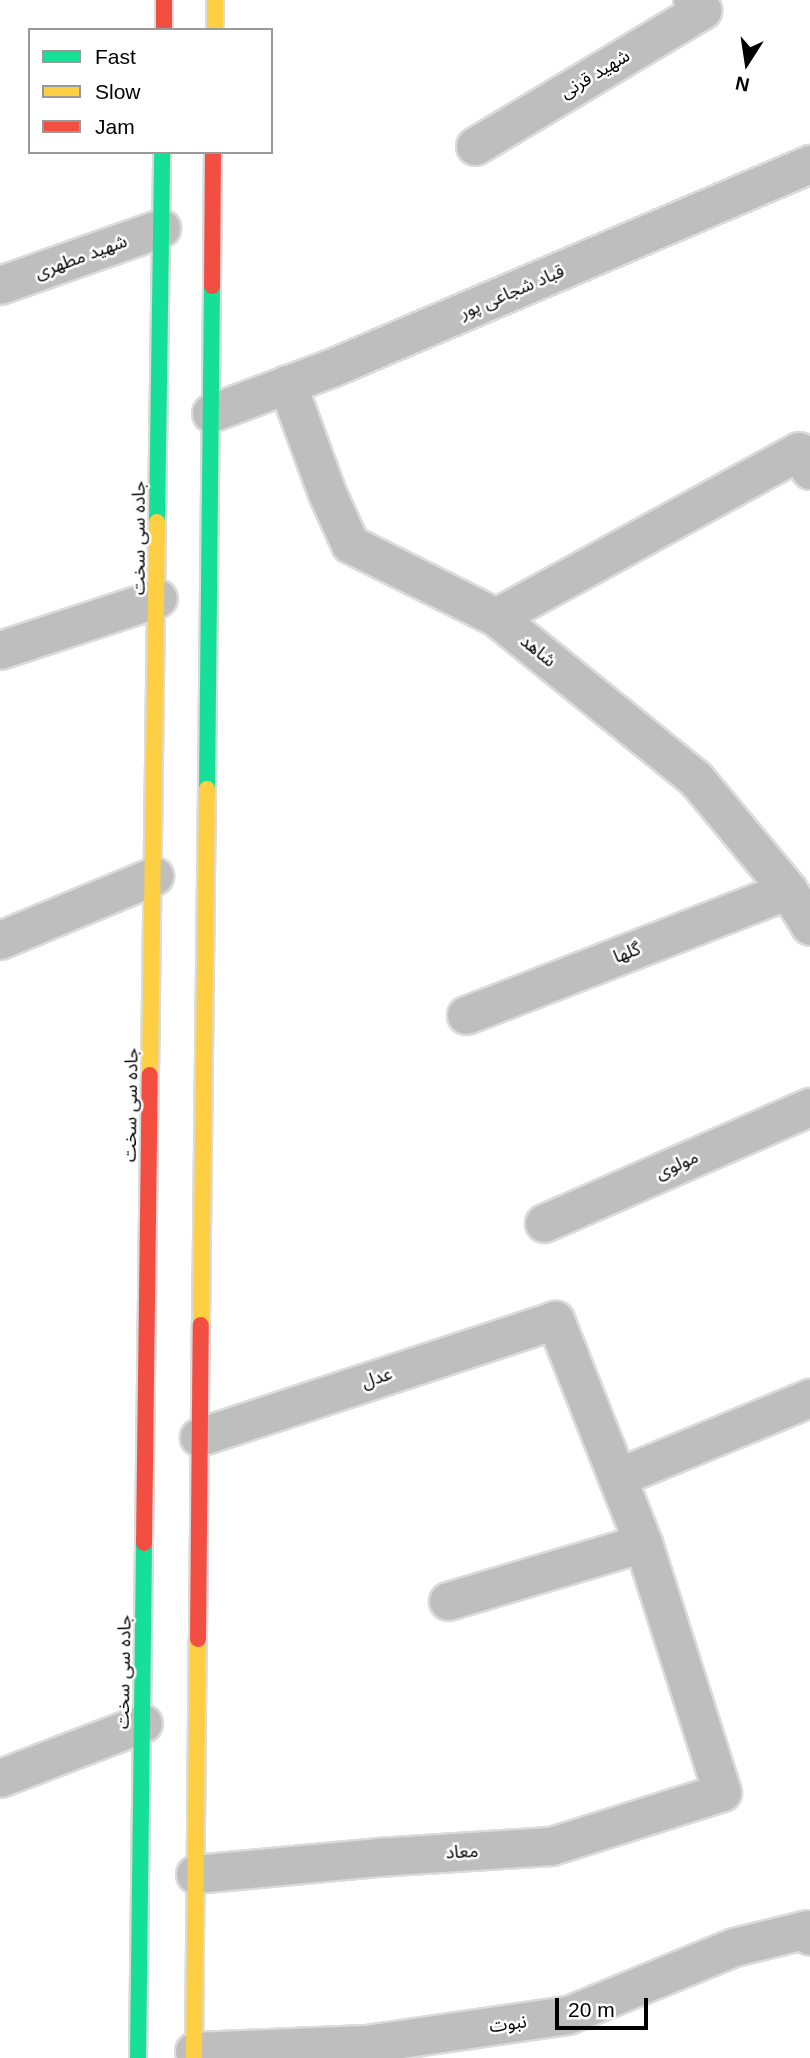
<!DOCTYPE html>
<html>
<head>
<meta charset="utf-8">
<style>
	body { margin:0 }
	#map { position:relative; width:810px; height:2058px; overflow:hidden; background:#fff; font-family:Helvetica,"Noto Sans Arabic",sans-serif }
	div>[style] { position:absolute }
	.roads { filter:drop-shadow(2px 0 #dbdbdb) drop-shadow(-2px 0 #dbdbdb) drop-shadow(0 2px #dbdbdb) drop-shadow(0 -2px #dbdbdb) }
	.street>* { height:37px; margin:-18.5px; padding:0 18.5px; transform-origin:18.5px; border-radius:18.5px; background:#bebebe }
	.fast>* { height:16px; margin:-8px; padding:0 8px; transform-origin:8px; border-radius:8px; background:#16e098 }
	.slow>* { height:16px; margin:-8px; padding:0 8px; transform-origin:8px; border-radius:8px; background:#ffcf43 }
	.jam>* { height:16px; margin:-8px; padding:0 8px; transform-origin:8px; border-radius:8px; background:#f24e42 }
	span { translate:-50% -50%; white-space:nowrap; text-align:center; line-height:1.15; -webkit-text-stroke:5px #fff; paint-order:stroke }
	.street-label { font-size:18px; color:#000 }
	.legend { position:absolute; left:28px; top:28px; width:245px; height:126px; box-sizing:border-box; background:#fff; border:2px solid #999; margin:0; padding:9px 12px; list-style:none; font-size:21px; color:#000 }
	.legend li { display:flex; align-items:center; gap:14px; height:35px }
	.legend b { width:35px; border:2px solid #999 }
	.north { position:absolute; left:712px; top:28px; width:70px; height:70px; -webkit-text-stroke:5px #fff; paint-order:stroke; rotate:192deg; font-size:19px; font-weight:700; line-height:28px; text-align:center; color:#000 }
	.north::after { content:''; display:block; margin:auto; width:24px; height:32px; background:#000; clip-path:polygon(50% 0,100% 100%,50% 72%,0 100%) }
	.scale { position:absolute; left:555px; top:1998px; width:93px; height:32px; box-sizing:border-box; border:4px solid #000; border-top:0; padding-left:9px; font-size:21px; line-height:24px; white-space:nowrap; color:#000; -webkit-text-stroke:5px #fff; paint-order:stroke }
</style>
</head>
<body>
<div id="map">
	<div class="roads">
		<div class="street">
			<i style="left:475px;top:146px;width:265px;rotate:-30.9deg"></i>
			<i style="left:702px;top:10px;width:14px;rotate:-135deg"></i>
			<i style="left:0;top:285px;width:171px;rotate:-19.5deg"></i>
			<i style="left:287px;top:384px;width:116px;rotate:69.8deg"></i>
			<i style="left:327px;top:493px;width:56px;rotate:65.7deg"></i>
			<i style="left:350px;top:544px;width:163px;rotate:26.6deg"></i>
			<i style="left:496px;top:617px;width:257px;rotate:39deg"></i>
			<i style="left:696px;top:779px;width:144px;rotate:50.3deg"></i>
			<i style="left:788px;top:890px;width:42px;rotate:58.6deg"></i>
			<i style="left:211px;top:413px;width:128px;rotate:-20.6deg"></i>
			<i style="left:331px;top:368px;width:521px;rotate:-23.07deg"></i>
			<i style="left:496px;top:617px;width:345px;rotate:-28.7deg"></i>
			<i style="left:799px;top:451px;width:22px;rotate:60deg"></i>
			<i style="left:0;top:650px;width:166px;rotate:-18.2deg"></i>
			<i style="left:0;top:940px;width:167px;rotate:-22.6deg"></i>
			<i style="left:466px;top:1015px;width:345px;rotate:-21.2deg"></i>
			<i style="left:544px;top:1223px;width:290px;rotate:-23.6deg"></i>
			<i style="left:618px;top:1477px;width:208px;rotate:-22.4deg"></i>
			<i style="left:448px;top:1601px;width:203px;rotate:-16.6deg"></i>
			<i style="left:0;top:1778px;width:153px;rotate:-21deg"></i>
			<i style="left:195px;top:1874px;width:183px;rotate:-5.3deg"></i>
			<i style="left:377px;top:1857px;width:174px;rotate:-3.6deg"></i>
			<i style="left:551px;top:1846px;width:179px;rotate:-17.5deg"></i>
			<i style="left:722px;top:1792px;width:261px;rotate:-107.6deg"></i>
			<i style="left:643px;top:1543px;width:240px;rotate:-111.5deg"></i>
			<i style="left:555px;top:1320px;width:375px;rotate:161.8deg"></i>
			<i style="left:194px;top:2051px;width:172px;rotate:-2.3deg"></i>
			<i style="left:366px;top:2044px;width:204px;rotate:-8.2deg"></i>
			<i style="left:568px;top:2015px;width:179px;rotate:-22.3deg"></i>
			<i style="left:734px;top:1947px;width:76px;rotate:-13.7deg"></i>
			<i style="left:808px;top:1929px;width:7px;rotate:74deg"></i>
		</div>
		<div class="fast">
			<i style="left:157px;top:522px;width:370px;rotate:-89.2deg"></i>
			<i style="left:207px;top:789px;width:503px;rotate:-89.43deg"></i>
			<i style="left:138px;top:2058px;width:515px;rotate:-89.33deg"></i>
		</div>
		<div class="slow">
			<i style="left:215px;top:0;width:30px;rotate:90deg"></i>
			<i style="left:150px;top:1075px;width:553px;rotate:-89.27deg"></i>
			<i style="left:201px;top:1325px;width:536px;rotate:-89.36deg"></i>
			<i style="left:194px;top:2058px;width:419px;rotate:-89.5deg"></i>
		</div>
		<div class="jam">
			<i style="left:164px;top:0;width:30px;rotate:90deg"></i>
			<i style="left:212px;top:286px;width:134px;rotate:-89.6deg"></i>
			<i style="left:144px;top:1543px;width:468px;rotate:-89.3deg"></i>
			<i style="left:198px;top:1639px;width:314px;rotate:-89.5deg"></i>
		</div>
	</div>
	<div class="street-label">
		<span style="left:595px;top:74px;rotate:-31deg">شهید قرنی</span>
		<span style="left:81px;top:257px;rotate:-20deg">شهید مطهری</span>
		<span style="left:512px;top:292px;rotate:-23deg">قباد شجاعی پور</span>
		<span style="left:139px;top:538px;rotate:-90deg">جاده سی سخت</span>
		<span style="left:538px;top:651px;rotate:39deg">شاهد</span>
		<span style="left:627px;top:953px;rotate:-21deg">گلها</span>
		<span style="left:131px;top:1105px;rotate:-89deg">جاده سی سخت</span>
		<span style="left:677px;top:1165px;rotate:-24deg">مولوی</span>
		<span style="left:377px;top:1378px;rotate:-18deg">عدل</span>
		<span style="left:124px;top:1672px;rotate:-89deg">جاده سی سخت</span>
		<span style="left:462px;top:1852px;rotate:-3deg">معاد</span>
		<span style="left:508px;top:2024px;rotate:-8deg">نبوت</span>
	</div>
	<ul class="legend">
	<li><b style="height:9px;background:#16e098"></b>Fast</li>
	<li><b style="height:9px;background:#ffcf43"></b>Slow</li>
	<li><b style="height:9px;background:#f24e42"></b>Jam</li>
	</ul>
	<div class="north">N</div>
	<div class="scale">20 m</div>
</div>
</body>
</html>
